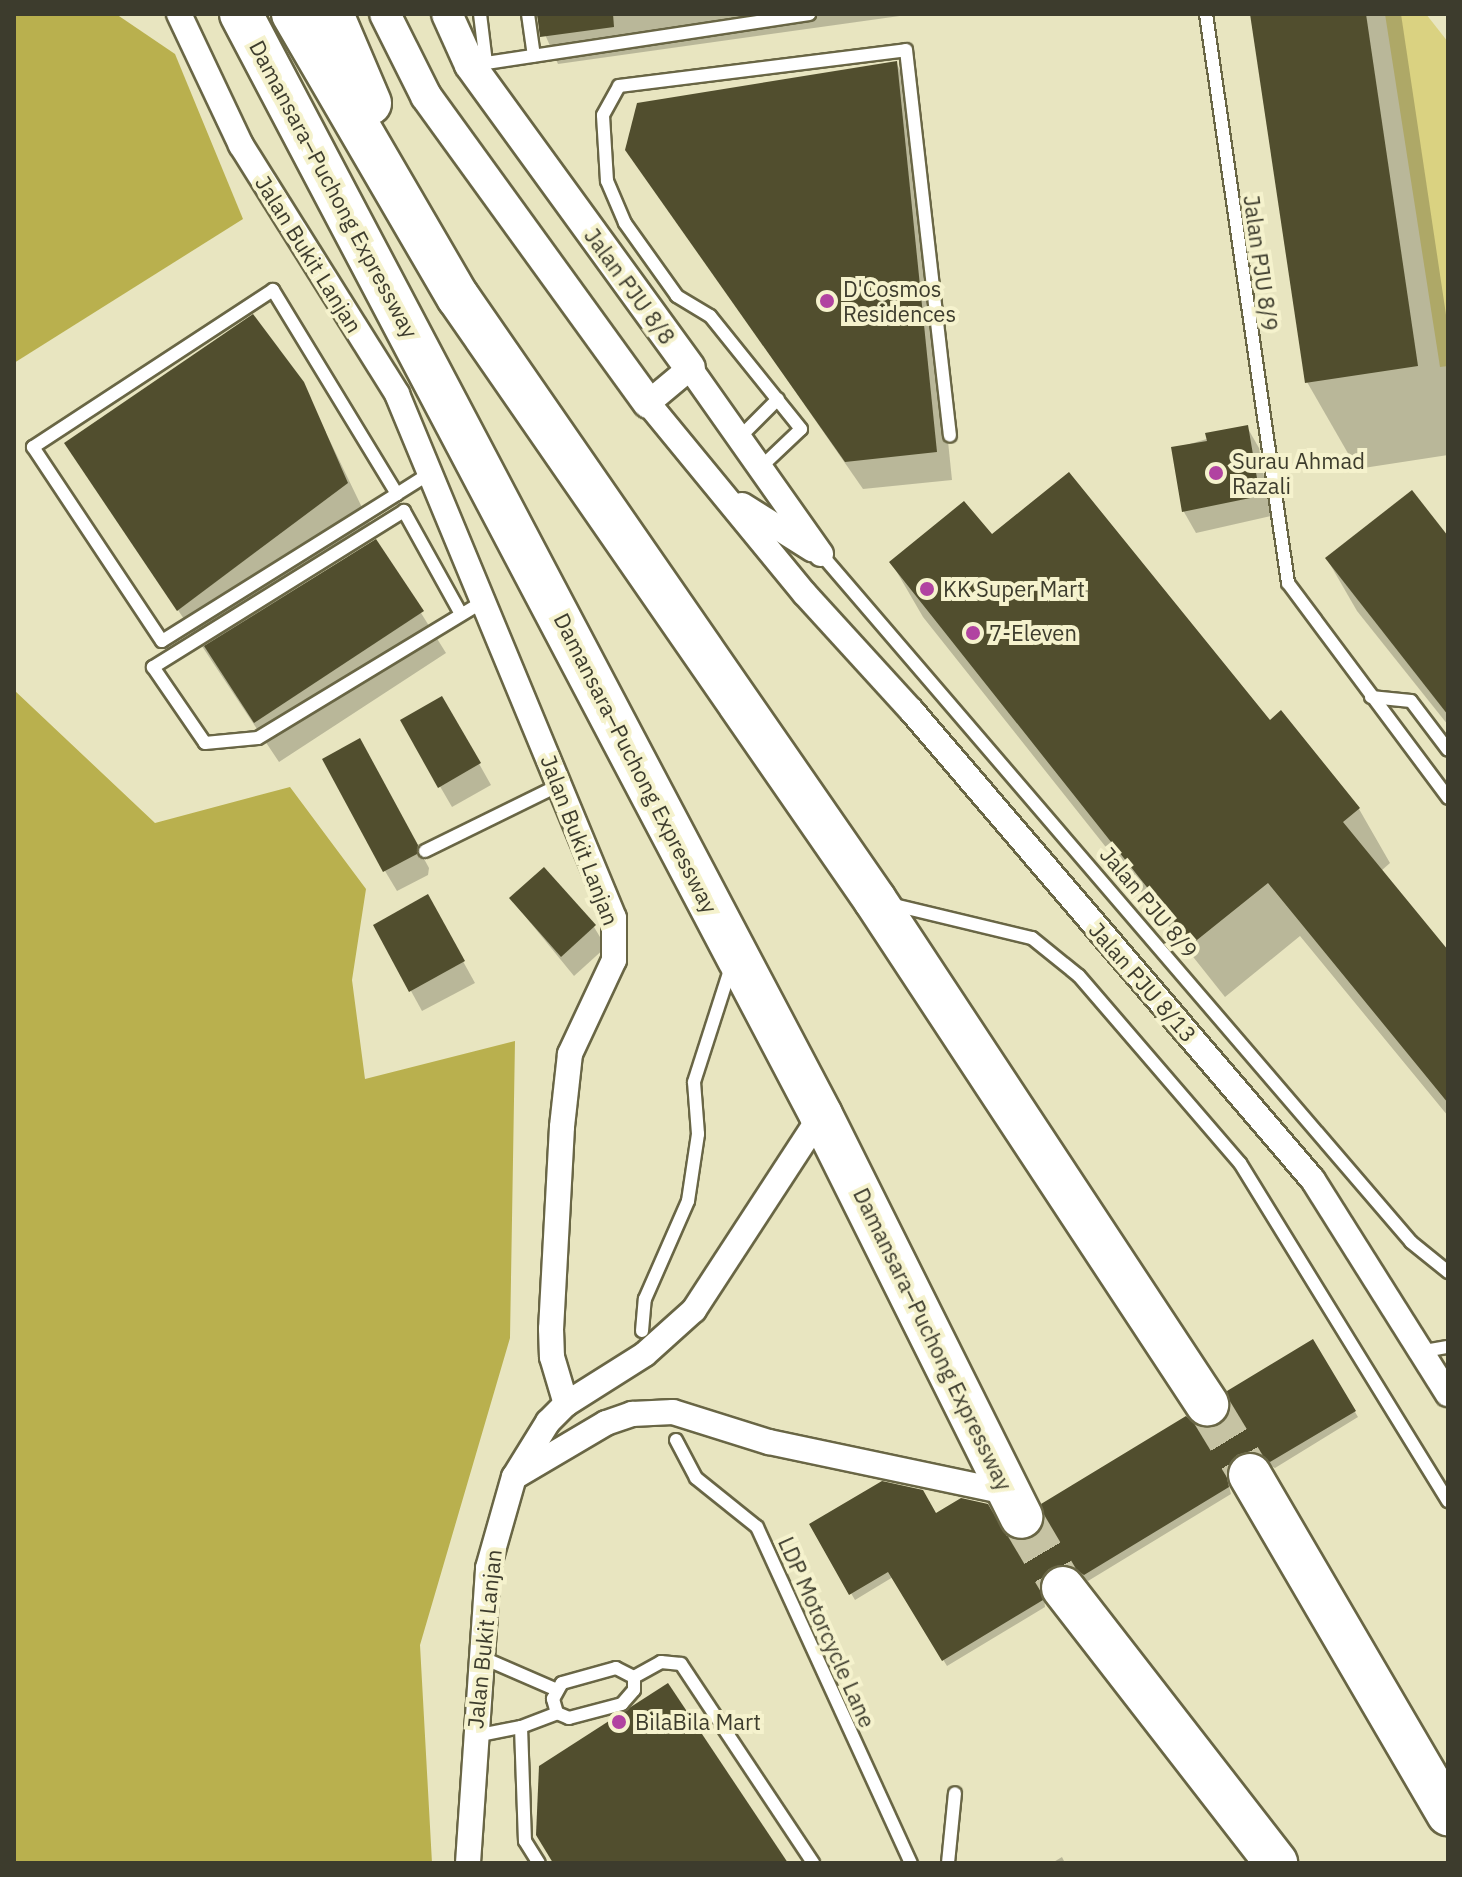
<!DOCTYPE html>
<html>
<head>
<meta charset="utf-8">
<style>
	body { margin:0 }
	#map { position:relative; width:1462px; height:1877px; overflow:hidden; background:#e8e5c0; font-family:"IBM Plex Sans",sans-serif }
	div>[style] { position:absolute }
	.green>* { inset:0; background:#dad281 }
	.forest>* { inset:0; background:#b9b04e }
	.shadow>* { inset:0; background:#0003 }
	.building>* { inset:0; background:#514e2e }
	.motorway-tunnel>* { height:42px; margin-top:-21px; transform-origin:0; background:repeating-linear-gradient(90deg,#c6c3a3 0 42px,transparent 0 63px) }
	.roads { filter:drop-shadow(2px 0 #696645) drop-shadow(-2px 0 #696645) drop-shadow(0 2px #696645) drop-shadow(0 -2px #696645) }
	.service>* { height:12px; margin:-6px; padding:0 6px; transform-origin:6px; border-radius:6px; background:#fff }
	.minor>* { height:24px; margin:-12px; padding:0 12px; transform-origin:12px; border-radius:12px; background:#fff }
	.tertiary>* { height:30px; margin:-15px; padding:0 15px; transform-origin:15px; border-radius:15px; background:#fff }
	.motorway>* { height:42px; margin:-21px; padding:0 21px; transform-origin:21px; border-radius:21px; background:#fff }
	.dots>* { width:22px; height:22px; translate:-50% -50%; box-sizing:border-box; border:4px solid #f5f2cd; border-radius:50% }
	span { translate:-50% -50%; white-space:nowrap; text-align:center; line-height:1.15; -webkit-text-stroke:8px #f5f2cd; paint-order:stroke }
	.street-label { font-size:22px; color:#3d3c2d }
	.poi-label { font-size:22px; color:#3d3c2d }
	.left { translate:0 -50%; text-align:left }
	.frame { position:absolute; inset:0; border:16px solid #3d3c2d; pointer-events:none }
</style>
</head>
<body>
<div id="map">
	<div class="green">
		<i style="clip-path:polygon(1385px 14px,1426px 14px,1448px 42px,1448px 366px,1440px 367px)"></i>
	</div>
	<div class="forest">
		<i style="clip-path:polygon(14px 14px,116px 14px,175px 54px,243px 219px,14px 363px)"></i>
		<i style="clip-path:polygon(14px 690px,155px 823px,290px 787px,366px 889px,352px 980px,365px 1079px,515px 1041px,510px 1338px,420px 1645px,432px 1863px,14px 1863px)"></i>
	</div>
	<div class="shadow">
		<i style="clip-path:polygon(536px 14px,914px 14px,558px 64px)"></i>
		<i style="clip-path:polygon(1252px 14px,1401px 14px,1448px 328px,1448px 455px,1357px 469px,1307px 382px)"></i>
		<i style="clip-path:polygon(896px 63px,912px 91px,952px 480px,863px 489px,627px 149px)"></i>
		<i style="clip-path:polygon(302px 383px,370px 524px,233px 626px,376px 541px,446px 653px,279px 762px,67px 443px)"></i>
		<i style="clip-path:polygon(1247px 427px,1259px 448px,1271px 516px,1196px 533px,1184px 512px,1173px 449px)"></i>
		<i style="clip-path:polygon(992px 537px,1270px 722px,1359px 809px,1390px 863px,1381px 871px,1448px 953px,1448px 1116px,1300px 936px,1225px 997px,923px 617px,891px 562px)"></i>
		<i style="clip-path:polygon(1448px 539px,1448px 725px,1357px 611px,1327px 559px)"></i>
		<i style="clip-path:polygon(442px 698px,491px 785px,452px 807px,402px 721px)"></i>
		<i style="clip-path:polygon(371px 761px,429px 868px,428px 875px,397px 891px,385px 871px)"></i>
		<i style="clip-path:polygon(511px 899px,594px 927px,606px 947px,574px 976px)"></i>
		<i style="clip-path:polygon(439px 918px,475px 983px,422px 1011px,411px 991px)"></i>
		<i style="clip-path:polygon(1313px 1342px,1358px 1417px,1275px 1468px,1255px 1457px,1240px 1461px,1228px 1482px,1231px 1494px,1088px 1581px,1076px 1571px,1052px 1574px,1043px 1587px,1045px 1607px,947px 1666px,893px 1577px,855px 1600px,811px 1525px,936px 1516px,1006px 1538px,1032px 1541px,1196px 1428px,1220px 1426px)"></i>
		<i style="clip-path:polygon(1062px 1857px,1065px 1863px,1052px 1863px)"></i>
	</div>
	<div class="building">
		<i style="clip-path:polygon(537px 14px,613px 14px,614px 27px,540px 37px)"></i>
		<i style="clip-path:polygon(1250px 14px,1366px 14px,1418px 366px,1305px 383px)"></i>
		<i style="clip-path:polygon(897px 61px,937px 452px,845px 462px,625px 150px,637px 103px)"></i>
		<i style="clip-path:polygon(253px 314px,304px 382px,348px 483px,177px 611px,64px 443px)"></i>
		<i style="clip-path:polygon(1248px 425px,1260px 496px,1182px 512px,1171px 447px,1207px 441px,1205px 433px)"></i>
		<i style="clip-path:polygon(1069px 472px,1270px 720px,1281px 710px,1360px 808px,1343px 822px,1448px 950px,1448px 1103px,1268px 883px,1192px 944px,889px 562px,964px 501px,992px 534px)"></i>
		<i style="clip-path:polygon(1412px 490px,1448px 536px,1448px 715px,1325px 558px)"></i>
		<i style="clip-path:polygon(376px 539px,424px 611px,254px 723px,204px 646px)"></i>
		<i style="clip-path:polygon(442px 696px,481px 763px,438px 788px,400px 720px)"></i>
		<i style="clip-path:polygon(360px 738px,418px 845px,417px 854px,383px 872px,322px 759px)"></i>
		<i style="clip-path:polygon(544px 867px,596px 925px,561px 957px,509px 898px)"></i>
		<i style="clip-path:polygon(428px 894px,465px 961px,409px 992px,373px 925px)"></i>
		<i style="clip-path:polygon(1313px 1339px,1356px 1411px,1270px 1462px,1251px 1451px,1237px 1455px,1226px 1474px,1229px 1487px,1084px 1575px,1071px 1566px,1049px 1569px,1041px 1580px,1043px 1600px,942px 1661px,888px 1572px,849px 1595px,809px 1524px,882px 1481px,923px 1490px,936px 1513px,961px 1498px,988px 1504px,1007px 1536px,1031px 1539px,1045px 1519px,1041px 1504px,1186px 1416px,1197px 1426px,1220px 1424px,1229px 1414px,1227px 1391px)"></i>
		<i style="clip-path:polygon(668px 1683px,788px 1863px,553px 1863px,536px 1835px,539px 1766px)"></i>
	</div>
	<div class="motorway-tunnel">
		<i style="left:1207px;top:1404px;width:83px;rotate:58.8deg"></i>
		<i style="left:1021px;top:1517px;width:82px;rotate:59.4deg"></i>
	</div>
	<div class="roads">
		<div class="service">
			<i style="left:480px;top:14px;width:49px;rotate:83deg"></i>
			<i style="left:528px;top:14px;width:42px;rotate:81.9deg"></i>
			<i style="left:1206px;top:14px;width:575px;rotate:81.8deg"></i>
			<i style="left:1288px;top:583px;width:268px;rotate:53.3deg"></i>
			<i style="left:473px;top:65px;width:340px;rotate:-8.6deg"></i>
			<i style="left:739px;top:438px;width:55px;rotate:-45deg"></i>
			<i style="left:761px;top:467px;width:55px;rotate:-43.5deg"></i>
			<i style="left:801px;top:429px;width:145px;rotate:-128.8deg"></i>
			<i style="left:710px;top:316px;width:39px;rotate:-149deg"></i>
			<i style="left:677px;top:296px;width:90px;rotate:-125.5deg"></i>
			<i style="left:625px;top:223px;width:46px;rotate:-113.2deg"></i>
			<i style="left:607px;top:181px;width:66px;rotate:-93.5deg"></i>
			<i style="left:603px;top:115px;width:33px;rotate:-61deg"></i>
			<i style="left:619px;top:86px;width:289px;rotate:-7.1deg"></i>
			<i style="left:906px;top:50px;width:388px;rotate:83.5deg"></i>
			<i style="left:397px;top:494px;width:239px;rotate:-121.3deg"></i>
			<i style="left:273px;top:290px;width:287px;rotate:146.8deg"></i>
			<i style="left:33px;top:447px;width:233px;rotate:56.4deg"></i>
			<i style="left:162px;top:641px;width:277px;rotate:-32deg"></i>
			<i style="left:397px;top:494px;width:41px;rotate:-32.2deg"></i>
			<i style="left:821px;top:554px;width:906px;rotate:49.38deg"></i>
			<i style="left:1411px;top:1242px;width:48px;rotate:39deg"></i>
			<i style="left:461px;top:614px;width:118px;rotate:-119deg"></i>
			<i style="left:404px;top:511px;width:296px;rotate:148.1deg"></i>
			<i style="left:153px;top:667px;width:92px;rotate:55.6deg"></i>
			<i style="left:205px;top:743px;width:53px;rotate:-5.4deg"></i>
			<i style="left:258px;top:738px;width:264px;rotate:-31.2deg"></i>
			<i style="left:1371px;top:697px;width:40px;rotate:5.7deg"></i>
			<i style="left:1411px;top:701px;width:61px;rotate:52.9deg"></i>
			<i style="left:425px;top:851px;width:149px;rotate:-26.2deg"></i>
			<i style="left:890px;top:904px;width:146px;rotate:13.5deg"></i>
			<i style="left:1032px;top:938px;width:60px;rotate:39deg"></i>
			<i style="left:1079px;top:976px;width:247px;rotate:49.3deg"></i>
			<i style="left:1240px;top:1163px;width:397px;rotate:58.4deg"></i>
			<i style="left:642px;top:1331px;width:32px;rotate:-85deg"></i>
			<i style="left:645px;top:1299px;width:107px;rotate:-66.3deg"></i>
			<i style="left:688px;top:1201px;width:68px;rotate:-81.5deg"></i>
			<i style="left:698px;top:1134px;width:52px;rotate:-94.4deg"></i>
			<i style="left:694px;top:1082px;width:121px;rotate:-72.2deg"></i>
			<i style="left:1419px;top:1352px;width:29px;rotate:-10deg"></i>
			<i style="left:676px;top:1440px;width:43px;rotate:62.2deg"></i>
			<i style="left:696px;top:1478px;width:78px;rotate:38.8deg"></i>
			<i style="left:757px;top:1527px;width:370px;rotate:65.4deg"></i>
			<i style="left:481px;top:1657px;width:81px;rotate:23.4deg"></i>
			<i style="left:616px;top:1668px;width:20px;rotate:27deg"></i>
			<i style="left:634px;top:1677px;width:13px;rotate:90deg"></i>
			<i style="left:634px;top:1690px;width:18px;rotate:131deg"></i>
			<i style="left:622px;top:1704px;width:55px;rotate:165.2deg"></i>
			<i style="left:569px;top:1718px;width:13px;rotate:-157deg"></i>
			<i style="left:557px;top:1713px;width:15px;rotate:-106deg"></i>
			<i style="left:553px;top:1699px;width:18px;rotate:-61deg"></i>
			<i style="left:562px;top:1683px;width:56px;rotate:-15.5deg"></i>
			<i style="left:634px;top:1677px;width:31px;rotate:-29deg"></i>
			<i style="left:661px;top:1662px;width:20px;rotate:6deg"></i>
			<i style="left:681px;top:1664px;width:239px;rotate:56.4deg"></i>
			<i style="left:521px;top:1727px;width:114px;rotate:88deg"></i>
			<i style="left:525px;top:1841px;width:26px;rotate:58deg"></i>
			<i style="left:475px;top:1736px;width:47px;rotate:-11.1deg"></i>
			<i style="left:521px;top:1727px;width:39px;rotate:-21deg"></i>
			<i style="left:948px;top:1863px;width:70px;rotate:-84.3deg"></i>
		</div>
		<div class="minor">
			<i style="left:179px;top:14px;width:145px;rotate:64.7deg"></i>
			<i style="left:241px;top:145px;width:294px;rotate:57.9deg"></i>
			<i style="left:397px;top:394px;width:567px;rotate:67.5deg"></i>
			<i style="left:614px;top:918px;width:42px;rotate:90deg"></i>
			<i style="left:614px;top:960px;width:104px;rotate:115.1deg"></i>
			<i style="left:570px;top:1054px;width:73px;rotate:96.3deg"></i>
			<i style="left:562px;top:1127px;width:202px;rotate:93.1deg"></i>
			<i style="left:551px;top:1329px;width:28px;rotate:88deg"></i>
			<i style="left:552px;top:1357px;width:49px;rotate:73.4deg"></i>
			<i style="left:742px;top:505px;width:83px;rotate:32.2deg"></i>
			<i style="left:821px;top:554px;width:228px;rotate:-125.2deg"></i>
			<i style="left:690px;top:368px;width:55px;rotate:140.2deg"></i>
			<i style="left:648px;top:403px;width:247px;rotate:50.6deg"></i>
			<i style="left:805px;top:594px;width:157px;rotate:47.6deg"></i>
			<i style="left:911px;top:710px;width:618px;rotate:49.46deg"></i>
			<i style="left:1313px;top:1180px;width:253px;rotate:57.8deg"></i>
			<i style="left:518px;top:1475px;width:102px;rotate:-30.6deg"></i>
			<i style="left:606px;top:1423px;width:28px;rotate:-19deg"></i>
			<i style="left:632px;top:1414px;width:41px;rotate:-2.8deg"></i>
			<i style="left:673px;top:1412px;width:101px;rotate:17.4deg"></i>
			<i style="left:769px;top:1442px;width:246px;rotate:11.9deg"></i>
			<i style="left:468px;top:1863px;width:296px;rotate:-86.1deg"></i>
			<i style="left:488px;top:1568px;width:95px;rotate:-74.1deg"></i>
			<i style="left:514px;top:1477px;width:65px;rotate:-58.3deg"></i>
			<i style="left:548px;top:1422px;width:25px;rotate:-45deg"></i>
			<i style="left:566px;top:1404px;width:93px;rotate:-32.3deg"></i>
			<i style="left:645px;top:1354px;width:66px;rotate:-41.9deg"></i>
			<i style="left:694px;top:1310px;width:233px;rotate:-56.9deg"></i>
		</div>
		<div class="tertiary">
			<i style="left:385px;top:14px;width:92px;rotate:63.4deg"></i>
			<i style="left:426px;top:96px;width:379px;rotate:54.1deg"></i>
			<i style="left:447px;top:14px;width:56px;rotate:65.7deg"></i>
			<i style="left:470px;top:65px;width:374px;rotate:54deg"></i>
		</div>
		<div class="motorway">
			<i style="left:241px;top:14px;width:1244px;rotate:62.22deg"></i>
			<i style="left:821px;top:1115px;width:449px;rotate:63.5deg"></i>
			<i style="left:293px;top:14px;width:328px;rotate:59.8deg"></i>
			<i style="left:458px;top:297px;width:733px;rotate:55.33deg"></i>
			<i style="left:875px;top:900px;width:604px;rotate:56.63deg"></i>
			<i style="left:332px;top:14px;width:97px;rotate:66.9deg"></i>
			<i style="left:1250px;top:1475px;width:393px;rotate:59.7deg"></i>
			<i style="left:1063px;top:1588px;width:348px;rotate:52.2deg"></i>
		</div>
	</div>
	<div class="dots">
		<i style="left:827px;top:301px;background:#b143a1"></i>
		<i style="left:1216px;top:473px;background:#b143a1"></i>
		<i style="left:927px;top:589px;background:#b143a1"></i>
		<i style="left:973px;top:633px;background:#b143a1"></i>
		<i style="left:619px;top:1722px;background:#b143a1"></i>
	</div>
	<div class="street-label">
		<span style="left:334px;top:189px;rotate:62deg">Damansara–Puchong Expressway</span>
		<span style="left:309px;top:254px;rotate:58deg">Jalan Bukit Lanjan</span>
		<span style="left:1261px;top:263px;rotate:82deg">Jalan PJU 8/9</span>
		<span style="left:630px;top:286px;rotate:54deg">Jalan PJU 8/8</span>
		<span style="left:636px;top:763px;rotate:63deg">Damansara–Puchong Expressway</span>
		<span style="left:580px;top:840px;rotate:69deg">Jalan Bukit Lanjan</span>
		<span style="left:1149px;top:902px;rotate:50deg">Jalan PJU 8/9</span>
		<span style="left:1143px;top:982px;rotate:49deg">Jalan PJU 8/13</span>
		<span style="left:933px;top:1339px;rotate:64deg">Damansara–Puchong Expressway</span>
		<span style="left:827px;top:1632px;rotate:66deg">LDP Motorcycle Lane</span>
		<span style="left:484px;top:1639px;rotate:-84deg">Jalan Bukit Lanjan</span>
	</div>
	<div class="poi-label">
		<span class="left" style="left:843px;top:301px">D'Cosmos<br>Residences</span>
		<span class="left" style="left:1232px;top:473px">Surau Ahmad<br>Razali</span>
		<span class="left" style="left:943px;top:589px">KK Super Mart</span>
		<span class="left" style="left:989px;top:633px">7-Eleven</span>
		<span class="left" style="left:635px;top:1722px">BilaBila Mart</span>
	</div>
	<div class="frame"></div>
</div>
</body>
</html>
